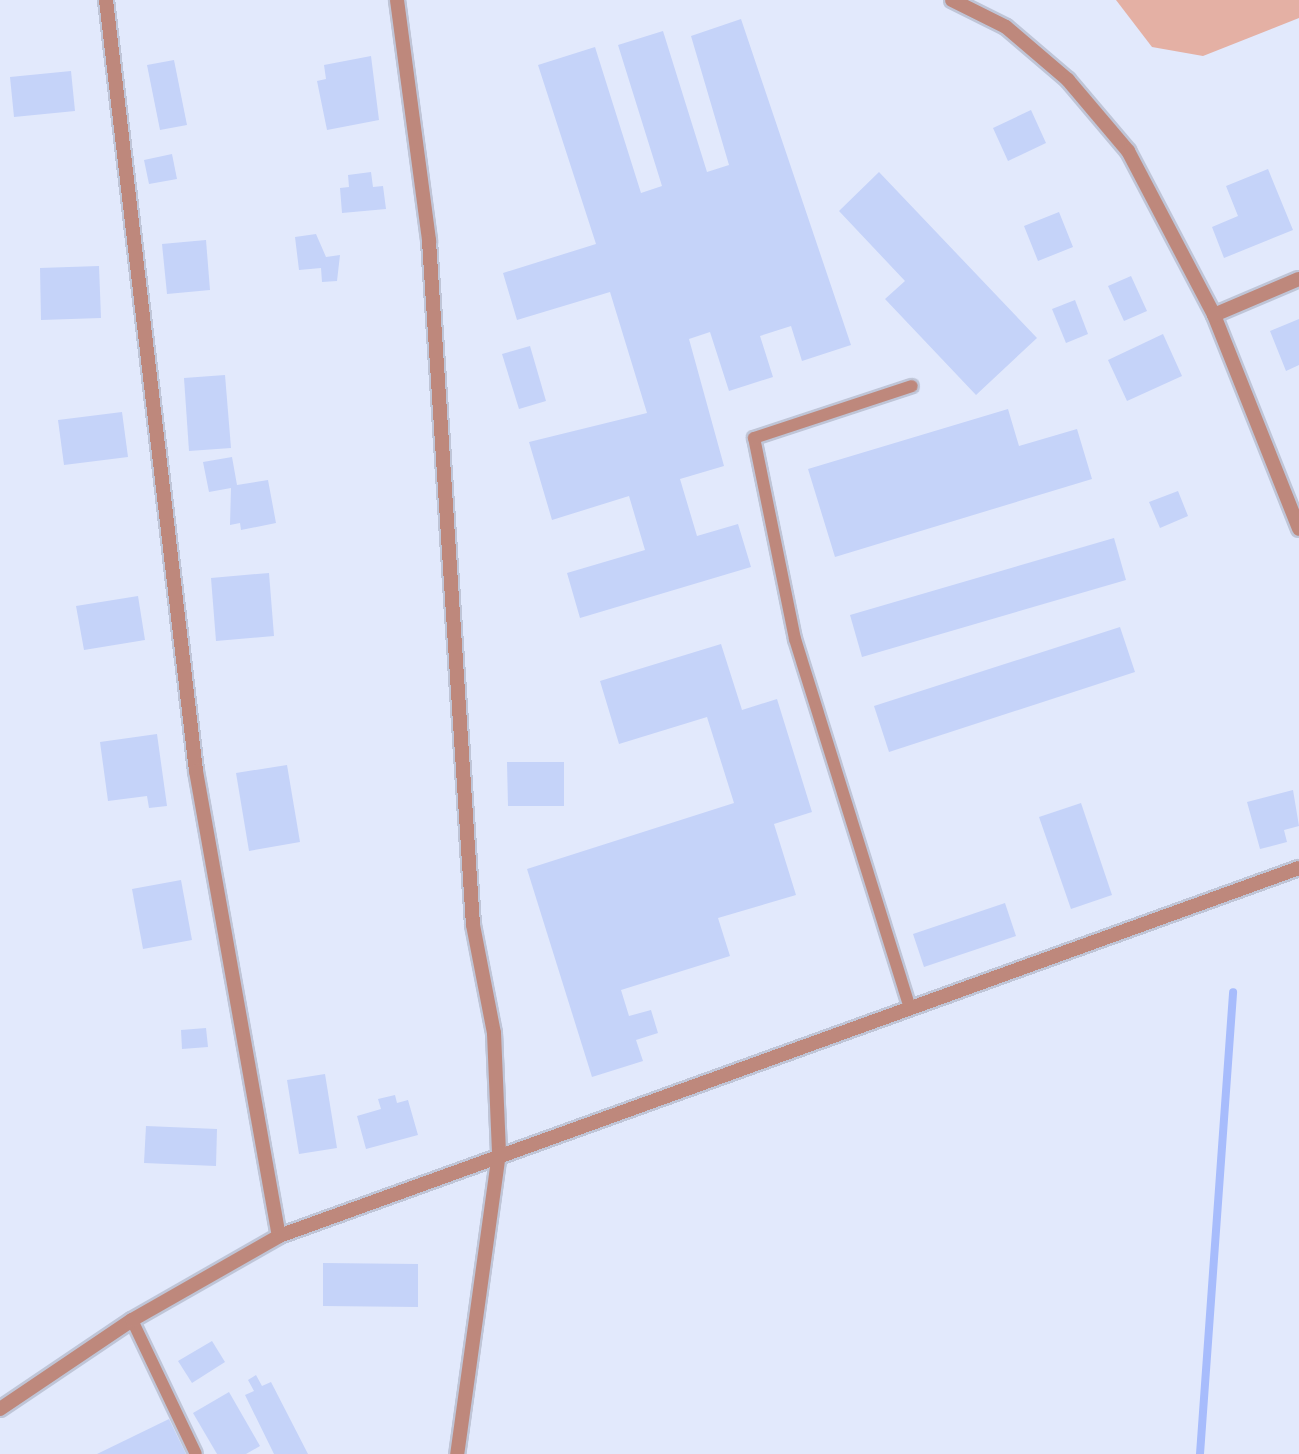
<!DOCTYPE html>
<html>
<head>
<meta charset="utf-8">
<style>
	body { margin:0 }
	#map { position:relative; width:1299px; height:1454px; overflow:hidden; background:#e2e9fc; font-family:Arial,sans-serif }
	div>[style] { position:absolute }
	.green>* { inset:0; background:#e4b0a4 }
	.stream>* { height:8px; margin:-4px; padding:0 4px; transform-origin:4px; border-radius:4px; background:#a7bcfc }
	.building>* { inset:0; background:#c5d3f9 }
	.roads { filter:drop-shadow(2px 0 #bfc5d7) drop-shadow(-2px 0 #bfc5d7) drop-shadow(0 2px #bfc5d7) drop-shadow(0 -2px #bfc5d7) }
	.service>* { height:12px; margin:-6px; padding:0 6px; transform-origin:6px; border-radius:6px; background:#be887c }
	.minor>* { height:14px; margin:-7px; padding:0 7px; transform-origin:7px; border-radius:7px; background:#be887c }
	span { translate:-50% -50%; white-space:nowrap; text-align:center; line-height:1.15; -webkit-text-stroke:5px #e2e9fc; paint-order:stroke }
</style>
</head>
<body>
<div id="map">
	<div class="green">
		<i style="clip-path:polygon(1116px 0,1299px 0,1299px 18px,1203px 56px,1152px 47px)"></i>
	</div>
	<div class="stream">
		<i style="left:1200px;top:1454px;width:463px;rotate:-85.9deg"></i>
	</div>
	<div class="building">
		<i style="clip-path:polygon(741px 19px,851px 345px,802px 361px,791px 326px,760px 336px,773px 377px,729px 391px,710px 332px,689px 339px,724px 466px,680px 479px,697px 536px,738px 524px,751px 567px,580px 618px,567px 573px,645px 550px,629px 496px,552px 520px,529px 442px,647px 413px,610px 292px,517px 320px,503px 273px,596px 244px,538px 65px,595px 47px,641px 193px,662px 186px,618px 45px,663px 31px,707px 172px,729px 165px,691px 36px)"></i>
		<i style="clip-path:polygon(371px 56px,379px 120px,327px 130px,317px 81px,326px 79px,324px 65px)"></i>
		<i style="clip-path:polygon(174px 60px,187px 125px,160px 130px,147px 65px)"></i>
		<i style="clip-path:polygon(71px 71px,75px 111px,14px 117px,10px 77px)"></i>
		<i style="clip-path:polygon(1031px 110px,1046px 143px,1008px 161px,993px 128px)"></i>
		<i style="clip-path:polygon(172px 154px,177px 179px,149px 184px,144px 160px)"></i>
		<i style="clip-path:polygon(1268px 169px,1293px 230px,1224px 258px,1212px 227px,1238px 216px,1226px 186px)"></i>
		<i style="clip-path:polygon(371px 172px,373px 187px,383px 186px,386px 209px,342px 213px,340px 188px,349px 187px,348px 175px)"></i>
		<i style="clip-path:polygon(879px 172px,1037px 338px,976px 395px,885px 299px,905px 281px,839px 211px)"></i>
		<i style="clip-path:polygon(1059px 212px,1073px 247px,1038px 261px,1024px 226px)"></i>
		<i style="clip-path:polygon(316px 234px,326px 257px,340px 255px,337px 281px,322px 282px,321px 268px,299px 270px,295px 237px)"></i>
		<i style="clip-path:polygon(206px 240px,210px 290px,167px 294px,162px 244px)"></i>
		<i style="clip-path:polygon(99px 266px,101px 318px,41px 320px,40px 268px)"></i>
		<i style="clip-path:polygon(1131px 276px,1147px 311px,1124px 321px,1108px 286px)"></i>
		<i style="clip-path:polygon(1075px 300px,1088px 334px,1066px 343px,1052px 309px)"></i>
		<i style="clip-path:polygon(1299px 319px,1299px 365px,1286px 371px,1270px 331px)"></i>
		<i style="clip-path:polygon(1163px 334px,1182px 376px,1127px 401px,1108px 360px)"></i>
		<i style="clip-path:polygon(530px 346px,546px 401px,519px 409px,502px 354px)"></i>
		<i style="clip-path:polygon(225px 375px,231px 448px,189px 451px,184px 378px)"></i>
		<i style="clip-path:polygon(1008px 409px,1019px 446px,1077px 429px,1092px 479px,835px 557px,808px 469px)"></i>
		<i style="clip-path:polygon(122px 412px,128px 457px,64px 465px,58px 420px)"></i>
		<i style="clip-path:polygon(232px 457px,237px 485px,268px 480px,276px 523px,241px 530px,240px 523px,230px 525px,231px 488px,209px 492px,203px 462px)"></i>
		<i style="clip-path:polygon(1178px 491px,1188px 516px,1160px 528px,1149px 502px)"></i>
		<i style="clip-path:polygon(1114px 538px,1126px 580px,862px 657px,850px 615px)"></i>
		<i style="clip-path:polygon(269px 573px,274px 636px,216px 641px,211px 578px)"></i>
		<i style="clip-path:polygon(138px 596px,145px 640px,84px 650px,76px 606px)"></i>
		<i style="clip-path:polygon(1120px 627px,1135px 672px,889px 752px,874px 706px)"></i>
		<i style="clip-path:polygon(721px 644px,742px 710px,777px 699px,812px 812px,774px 824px,796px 895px,718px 918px,730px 956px,621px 990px,629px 1016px,651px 1010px,658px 1033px,636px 1040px,643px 1061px,592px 1077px,527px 869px,734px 803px,707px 717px,619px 744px,600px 681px)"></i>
		<i style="clip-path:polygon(157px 734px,167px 806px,149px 808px,147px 796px,108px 801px,100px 742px)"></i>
		<i style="clip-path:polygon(507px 762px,564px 762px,564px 806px,508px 806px)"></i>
		<i style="clip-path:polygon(287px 765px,300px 842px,249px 851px,236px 773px)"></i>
		<i style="clip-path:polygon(1293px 790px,1299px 826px,1284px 830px,1287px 842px,1260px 849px,1247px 802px)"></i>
		<i style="clip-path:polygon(1081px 803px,1112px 895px,1071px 909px,1039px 817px)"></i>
		<i style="clip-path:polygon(181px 880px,192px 940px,143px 949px,132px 889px)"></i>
		<i style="clip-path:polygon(1005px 903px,1016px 936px,924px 967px,913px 934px)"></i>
		<i style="clip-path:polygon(206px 1028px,208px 1047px,182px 1049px,181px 1030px)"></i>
		<i style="clip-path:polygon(325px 1074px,337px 1148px,299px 1154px,287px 1080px)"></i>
		<i style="clip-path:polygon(395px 1095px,397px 1103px,408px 1100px,418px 1135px,366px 1149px,357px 1116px,381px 1109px,378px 1099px)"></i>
		<i style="clip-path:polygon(146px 1126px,217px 1129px,216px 1166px,144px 1163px)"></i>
		<i style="clip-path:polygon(323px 1263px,418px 1264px,418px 1307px,323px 1306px)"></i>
		<i style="clip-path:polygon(212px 1341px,225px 1362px,192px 1383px,178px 1361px)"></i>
		<i style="clip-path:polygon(256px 1375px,262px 1386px,271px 1382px,308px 1454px,274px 1454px,245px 1395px,254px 1391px,248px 1380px)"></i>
		<i style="clip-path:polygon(229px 1392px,260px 1446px,246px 1454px,217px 1454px,193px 1413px)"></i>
		<i style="clip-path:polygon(169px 1419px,186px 1454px,97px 1454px)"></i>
	</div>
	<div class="roads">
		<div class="service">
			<i style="left:909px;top:1005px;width:383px;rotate:-107.3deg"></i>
			<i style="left:795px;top:639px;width:205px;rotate:-101.5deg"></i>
			<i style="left:754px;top:438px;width:166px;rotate:-18.2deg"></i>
			<i style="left:132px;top:1320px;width:148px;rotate:64.5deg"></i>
		</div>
		<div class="minor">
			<i style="left:106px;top:0;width:776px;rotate:83.34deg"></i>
			<i style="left:196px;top:771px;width:472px;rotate:79.9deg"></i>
			<i style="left:397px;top:0;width:243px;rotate:82.4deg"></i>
			<i style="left:429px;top:241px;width:685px;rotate:86.32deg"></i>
			<i style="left:473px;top:925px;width:110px;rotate:79deg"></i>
			<i style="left:494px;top:1033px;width:120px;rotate:87.6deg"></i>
			<i style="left:499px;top:1153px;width:304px;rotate:97.9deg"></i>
			<i style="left:952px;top:0;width:60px;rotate:26.6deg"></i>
			<i style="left:1006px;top:27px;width:82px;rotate:40.5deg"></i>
			<i style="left:1068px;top:80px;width:93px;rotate:49.8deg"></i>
			<i style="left:1128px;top:151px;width:185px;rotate:62.3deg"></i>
			<i style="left:1214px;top:315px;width:230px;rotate:68.3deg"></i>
			<i style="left:1214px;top:315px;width:92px;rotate:-23deg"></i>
			<i style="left:0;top:1409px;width:159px;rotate:-34deg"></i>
			<i style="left:132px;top:1320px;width:169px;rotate:-29.7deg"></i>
			<i style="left:279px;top:1236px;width:1084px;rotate:-19.84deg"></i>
		</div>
	</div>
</div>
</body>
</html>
